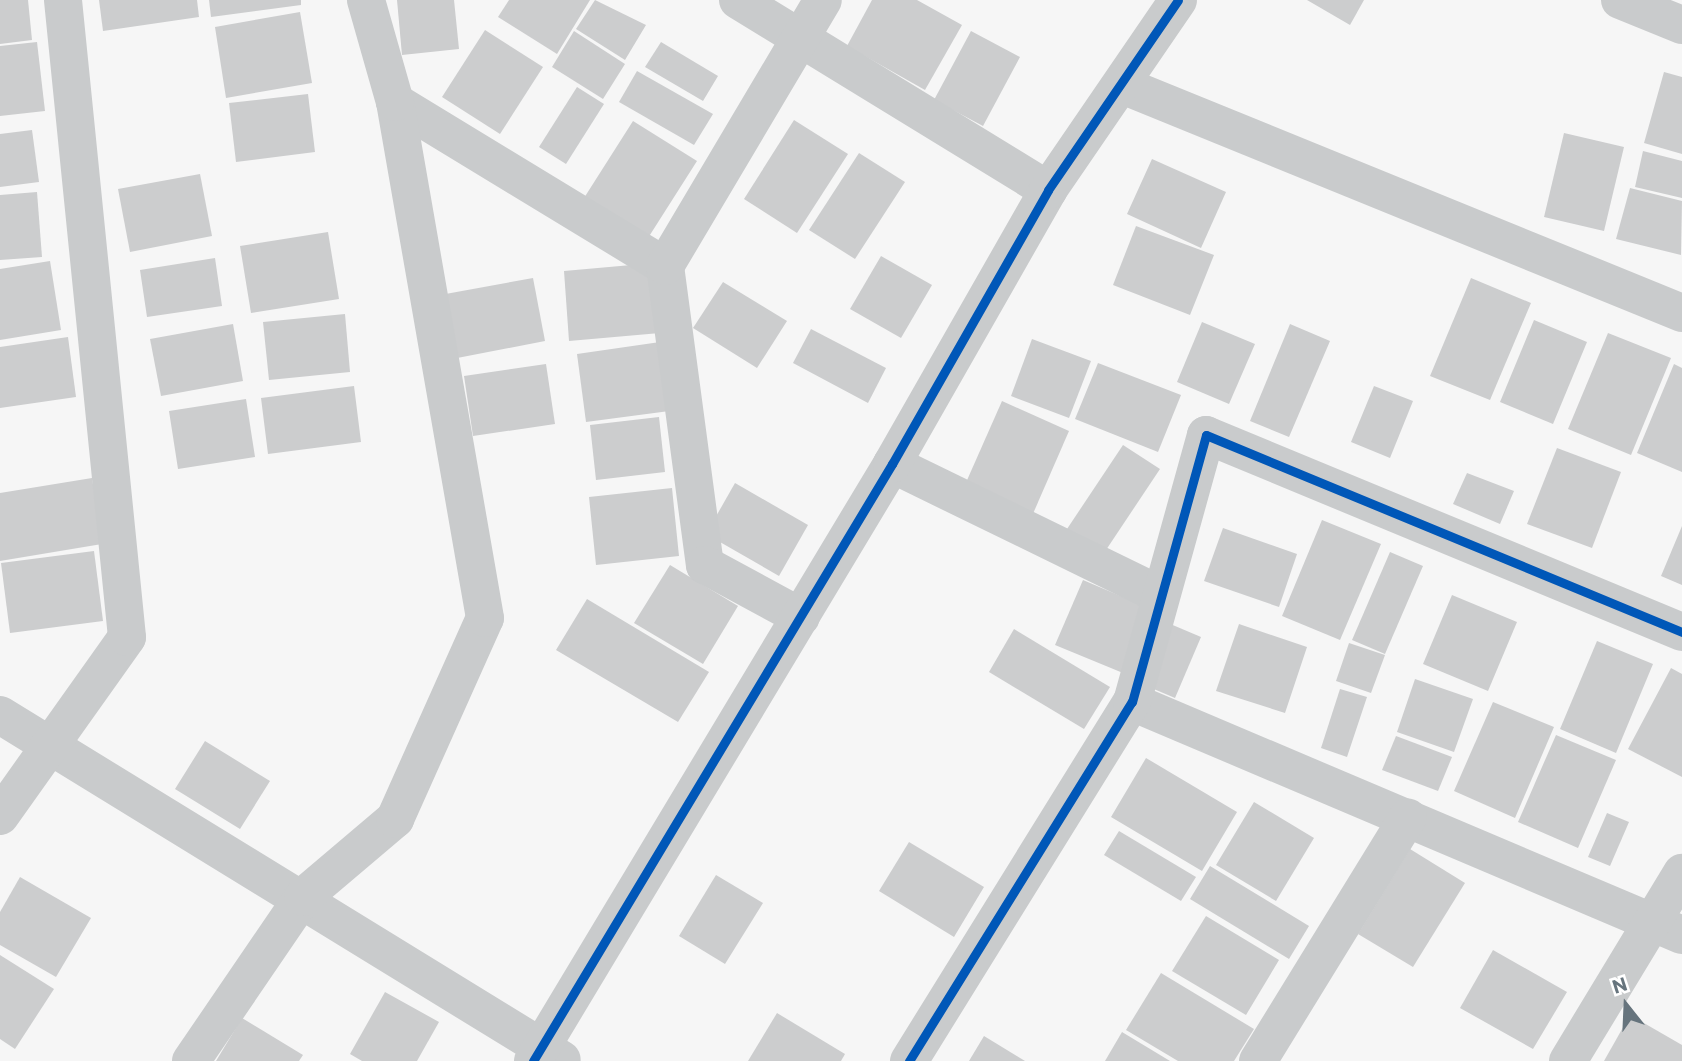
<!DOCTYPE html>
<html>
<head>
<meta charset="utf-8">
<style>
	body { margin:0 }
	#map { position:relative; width:1682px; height:1061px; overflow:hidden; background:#f6f6f6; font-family:Commissioner,sans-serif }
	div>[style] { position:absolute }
	.building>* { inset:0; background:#cccdce }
	.minor>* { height:38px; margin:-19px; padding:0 19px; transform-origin:19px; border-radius:19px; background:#c9cbcc }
	.cycleway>* { height:9px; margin:-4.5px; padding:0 4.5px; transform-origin:4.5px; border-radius:4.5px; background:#0057b8 }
	span { translate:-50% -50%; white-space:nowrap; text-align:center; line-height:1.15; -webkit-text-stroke:7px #fff; paint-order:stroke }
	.north { position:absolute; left:1591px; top:970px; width:70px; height:70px; -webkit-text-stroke:5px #fff; paint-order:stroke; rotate:342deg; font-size:19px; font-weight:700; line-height:28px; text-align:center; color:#66747d }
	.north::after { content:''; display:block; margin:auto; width:24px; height:32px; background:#66747d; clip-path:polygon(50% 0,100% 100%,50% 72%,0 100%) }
</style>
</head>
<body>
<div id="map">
	<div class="building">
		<i style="clip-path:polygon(0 0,28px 0,32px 40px,0 44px)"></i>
		<i style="clip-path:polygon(99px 0,197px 0,199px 17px,103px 31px)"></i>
		<i style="clip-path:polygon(209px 0,301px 0,301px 5px,211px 17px)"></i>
		<i style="clip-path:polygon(397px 0,454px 0,459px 49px,402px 55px)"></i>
		<i style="clip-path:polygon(509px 0,590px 0,557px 54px,498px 17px)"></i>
		<i style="clip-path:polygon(595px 0,646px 25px,625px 60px,576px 29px)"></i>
		<i style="clip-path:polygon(872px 0,917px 0,962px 25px,925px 90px,847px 46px)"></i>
		<i style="clip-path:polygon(1307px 0,1364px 0,1350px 25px)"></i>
		<i style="clip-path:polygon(300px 12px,312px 83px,226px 98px,215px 27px)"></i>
		<i style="clip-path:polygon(485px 30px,543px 67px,500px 134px,442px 97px)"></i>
		<i style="clip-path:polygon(574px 31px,625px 64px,603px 99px,552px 67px)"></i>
		<i style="clip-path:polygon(971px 31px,1020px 57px,983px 126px,934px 100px)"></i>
		<i style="clip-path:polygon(37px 42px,45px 111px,0 116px,0 46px)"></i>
		<i style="clip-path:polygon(661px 42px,718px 76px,703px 101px,645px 67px)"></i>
		<i style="clip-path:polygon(637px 71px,713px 114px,694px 145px,619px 102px)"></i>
		<i style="clip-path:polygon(1664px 72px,1682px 77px,1682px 154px,1644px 143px)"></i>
		<i style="clip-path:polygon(577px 87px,604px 104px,566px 164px,539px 147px)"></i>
		<i style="clip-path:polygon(308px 94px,315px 152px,236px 162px,229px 103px)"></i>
		<i style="clip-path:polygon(794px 120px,848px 154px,797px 233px,744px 199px)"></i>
		<i style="clip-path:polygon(633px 121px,697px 161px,648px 238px,584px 198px)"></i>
		<i style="clip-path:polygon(32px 130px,39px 182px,0 187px,0 134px)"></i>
		<i style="clip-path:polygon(1564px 133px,1624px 147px,1604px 231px,1544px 217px)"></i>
		<i style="clip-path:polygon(1643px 151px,1682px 161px,1682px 198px,1635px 187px)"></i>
		<i style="clip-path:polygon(859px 153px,905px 182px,855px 259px,809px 230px)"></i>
		<i style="clip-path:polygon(1152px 159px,1226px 192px,1201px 248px,1127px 214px)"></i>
		<i style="clip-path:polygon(200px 174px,212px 236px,130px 252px,118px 189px)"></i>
		<i style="clip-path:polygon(1630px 188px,1682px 201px,1681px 255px,1616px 239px)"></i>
		<i style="clip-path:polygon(37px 192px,42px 257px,0 260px,0 195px)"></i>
		<i style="clip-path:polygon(1136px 226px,1214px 255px,1190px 315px,1113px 285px)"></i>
		<i style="clip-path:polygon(328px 232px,339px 299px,251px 313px,240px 246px)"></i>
		<i style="clip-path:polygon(881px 256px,932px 285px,901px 338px,850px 309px)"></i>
		<i style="clip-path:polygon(215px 258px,222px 306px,147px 317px,140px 270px)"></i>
		<i style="clip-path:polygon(50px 261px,61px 330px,0 340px,0 269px)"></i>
		<i style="clip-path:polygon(654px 263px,660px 333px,569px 341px,564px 271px)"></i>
		<i style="clip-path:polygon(533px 278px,545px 341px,452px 359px,440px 295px)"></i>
		<i style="clip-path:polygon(1471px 278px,1531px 303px,1490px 400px,1430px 376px)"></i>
		<i style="clip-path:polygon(723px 282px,787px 321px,757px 368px,693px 328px)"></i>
		<i style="clip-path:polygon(345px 314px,350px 372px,269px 380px,263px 322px)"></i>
		<i style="clip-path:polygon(1534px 320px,1587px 342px,1553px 424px,1500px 402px)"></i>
		<i style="clip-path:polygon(1202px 322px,1255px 344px,1229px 404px,1177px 382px)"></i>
		<i style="clip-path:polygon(233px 324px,243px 381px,161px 396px,150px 339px)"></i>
		<i style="clip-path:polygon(1290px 324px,1330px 341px,1289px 437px,1250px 421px)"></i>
		<i style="clip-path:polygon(811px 329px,886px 368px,868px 403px,793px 363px)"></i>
		<i style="clip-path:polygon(1608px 333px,1671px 358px,1631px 455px,1568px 429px)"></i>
		<i style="clip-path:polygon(68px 337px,76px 397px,0 408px,0 347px)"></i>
		<i style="clip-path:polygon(1032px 339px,1091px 361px,1069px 418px,1011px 396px)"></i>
		<i style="clip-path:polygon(667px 341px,677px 410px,586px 422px,577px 354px)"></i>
		<i style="clip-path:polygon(1098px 363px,1181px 395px,1158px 452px,1075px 419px)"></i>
		<i style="clip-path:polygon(546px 364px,555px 424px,473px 436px,464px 376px)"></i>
		<i style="clip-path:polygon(1674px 364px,1682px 368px,1682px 472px,1637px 453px)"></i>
		<i style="clip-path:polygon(354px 386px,361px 442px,268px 454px,261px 398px)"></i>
		<i style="clip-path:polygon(1374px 386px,1413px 401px,1390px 458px,1351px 442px)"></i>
		<i style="clip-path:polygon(246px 399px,255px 457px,178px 469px,169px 411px)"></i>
		<i style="clip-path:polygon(1002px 401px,1069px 431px,1032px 516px,964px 487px)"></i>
		<i style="clip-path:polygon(659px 417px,665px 472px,596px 480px,590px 425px)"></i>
		<i style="clip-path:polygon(1123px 445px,1160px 469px,1102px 556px,1065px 532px)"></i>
		<i style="clip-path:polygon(1557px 448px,1621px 472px,1592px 548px,1527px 524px)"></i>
		<i style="clip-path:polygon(1467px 473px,1514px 491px,1500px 524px,1453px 504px)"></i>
		<i style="clip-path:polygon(92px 478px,102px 544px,0 561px,0 493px)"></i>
		<i style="clip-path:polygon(735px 483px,808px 525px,779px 576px,706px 534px)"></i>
		<i style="clip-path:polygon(672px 488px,679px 556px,596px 565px,589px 497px)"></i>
		<i style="clip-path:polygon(1322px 520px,1381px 544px,1340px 640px,1282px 616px)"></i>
		<i style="clip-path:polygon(1682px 526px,1682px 585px,1661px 576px)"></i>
		<i style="clip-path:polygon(1223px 528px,1297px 554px,1279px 607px,1204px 581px)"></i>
		<i style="clip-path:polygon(94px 551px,103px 621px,10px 633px,1px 563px)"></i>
		<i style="clip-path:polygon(1390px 552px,1423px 566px,1385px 654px,1352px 640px)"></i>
		<i style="clip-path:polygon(670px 565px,738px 606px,703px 664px,634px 623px)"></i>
		<i style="clip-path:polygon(1083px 580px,1151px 609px,1123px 673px,1055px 645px)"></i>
		<i style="clip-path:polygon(1452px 595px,1517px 622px,1488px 691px,1423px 664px)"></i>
		<i style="clip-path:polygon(587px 599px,709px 672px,678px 722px,556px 650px)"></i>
		<i style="clip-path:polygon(1168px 623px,1201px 637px,1175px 698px,1142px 684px)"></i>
		<i style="clip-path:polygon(1239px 624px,1307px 647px,1285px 713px,1216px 691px)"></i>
		<i style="clip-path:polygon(1014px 629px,1110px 687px,1084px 729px,989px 672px)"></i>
		<i style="clip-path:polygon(1597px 641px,1653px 664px,1616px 753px,1560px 729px)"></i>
		<i style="clip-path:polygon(1349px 643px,1385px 655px,1371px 693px,1336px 681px)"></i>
		<i style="clip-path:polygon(1671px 668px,1682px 674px,1682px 777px,1628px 749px)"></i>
		<i style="clip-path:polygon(1415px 679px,1473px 699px,1454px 752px,1397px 732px)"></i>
		<i style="clip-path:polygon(1340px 689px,1367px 697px,1347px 757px,1321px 748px)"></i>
		<i style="clip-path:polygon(1493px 702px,1554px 727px,1515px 818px,1454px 791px)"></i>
		<i style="clip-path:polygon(1556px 735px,1616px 760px,1578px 848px,1518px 822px)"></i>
		<i style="clip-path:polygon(1396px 736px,1452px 757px,1438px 791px,1382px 770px)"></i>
		<i style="clip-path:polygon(205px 741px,270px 781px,240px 829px,175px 789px)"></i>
		<i style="clip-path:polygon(1146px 758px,1237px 812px,1202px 871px,1111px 817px)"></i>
		<i style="clip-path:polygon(1254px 802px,1314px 838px,1276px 901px,1216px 865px)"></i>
		<i style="clip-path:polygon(1607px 813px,1629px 822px,1610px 866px,1588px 857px)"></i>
		<i style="clip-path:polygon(1119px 831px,1196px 877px,1181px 901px,1104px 855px)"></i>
		<i style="clip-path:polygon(909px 842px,984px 887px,954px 937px,879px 891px)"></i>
		<i style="clip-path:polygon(1410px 849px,1465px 883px,1413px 967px,1358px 934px)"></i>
		<i style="clip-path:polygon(1210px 866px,1309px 926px,1289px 959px,1190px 899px)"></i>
		<i style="clip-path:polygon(716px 875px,763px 903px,725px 964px,679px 936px)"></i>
		<i style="clip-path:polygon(20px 877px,91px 918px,56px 977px,0 945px,0 912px)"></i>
		<i style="clip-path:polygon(1206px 916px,1279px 960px,1246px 1015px,1172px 971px)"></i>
		<i style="clip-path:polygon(1493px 950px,1567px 992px,1533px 1049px,1460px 1008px)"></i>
		<i style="clip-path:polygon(0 955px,54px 989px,15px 1049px,0 1039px)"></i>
		<i style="clip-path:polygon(1161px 973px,1254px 1029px,1234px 1061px,1178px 1061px,1126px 1030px)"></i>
		<i style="clip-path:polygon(385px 992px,439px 1022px,417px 1061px,362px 1061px,350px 1054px)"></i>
		<i style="clip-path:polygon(777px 1013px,845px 1054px,841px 1061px,748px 1061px)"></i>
		<i style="clip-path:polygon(1630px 1015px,1682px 1045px,1682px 1061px,1604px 1061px)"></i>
		<i style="clip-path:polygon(242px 1018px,303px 1055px,299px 1061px,216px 1061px)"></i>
		<i style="clip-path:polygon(1122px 1032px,1170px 1061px,1105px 1061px)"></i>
		<i style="clip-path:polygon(984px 1036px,1025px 1061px,969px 1061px)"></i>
	</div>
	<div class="minor">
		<i style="left:738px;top:0;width:364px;rotate:31.5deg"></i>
		<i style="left:1620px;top:0;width:67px;rotate:22deg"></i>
		<i style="left:1122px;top:85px;width:605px;rotate:22.15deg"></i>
		<i style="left:395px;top:102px;width:316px;rotate:31.3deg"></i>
		<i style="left:665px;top:266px;width:302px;rotate:82.4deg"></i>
		<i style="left:705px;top:565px;width:109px;rotate:28.4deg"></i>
		<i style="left:665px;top:266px;width:309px;rotate:-59.3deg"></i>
		<i style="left:892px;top:464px;width:299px;rotate:26deg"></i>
		<i style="left:1132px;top:702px;width:597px;rotate:22.96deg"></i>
		<i style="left:0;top:715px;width:659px;rotate:31.54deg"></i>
		<i style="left:0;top:816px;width:219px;rotate:-54.6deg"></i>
		<i style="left:127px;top:637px;width:640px;rotate:-95.74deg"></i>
		<i style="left:191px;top:1061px;width:199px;rotate:-55.7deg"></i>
		<i style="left:303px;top:897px;width:121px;rotate:-40.3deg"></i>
		<i style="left:395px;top:819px;width:220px;rotate:-65.9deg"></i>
		<i style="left:485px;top:618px;width:524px;rotate:-99.89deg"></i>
		<i style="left:395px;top:102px;width:106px;rotate:-105.9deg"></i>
		<i style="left:533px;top:1061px;width:697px;rotate:-58.98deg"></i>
		<i style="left:892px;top:464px;width:315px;rotate:-60.3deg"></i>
		<i style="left:1048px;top:190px;width:230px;rotate:-55.6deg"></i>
		<i style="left:909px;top:1061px;width:423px;rotate:-58.2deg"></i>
		<i style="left:1132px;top:702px;width:277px;rotate:-74.5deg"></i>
		<i style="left:1206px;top:435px;width:515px;rotate:22.48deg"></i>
		<i style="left:1258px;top:1061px;width:286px;rotate:-58.4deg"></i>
		<i style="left:1568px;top:1061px;width:220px;rotate:-58.8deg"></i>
	</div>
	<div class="cycleway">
		<i style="left:533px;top:1061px;width:697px;rotate:-58.98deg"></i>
		<i style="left:892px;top:464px;width:315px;rotate:-60.3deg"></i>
		<i style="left:1048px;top:190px;width:230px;rotate:-55.6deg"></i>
		<i style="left:909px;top:1061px;width:423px;rotate:-58.2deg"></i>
		<i style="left:1132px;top:702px;width:277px;rotate:-74.5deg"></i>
		<i style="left:1206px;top:435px;width:515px;rotate:22.48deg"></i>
	</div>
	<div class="north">N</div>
</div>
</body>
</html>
